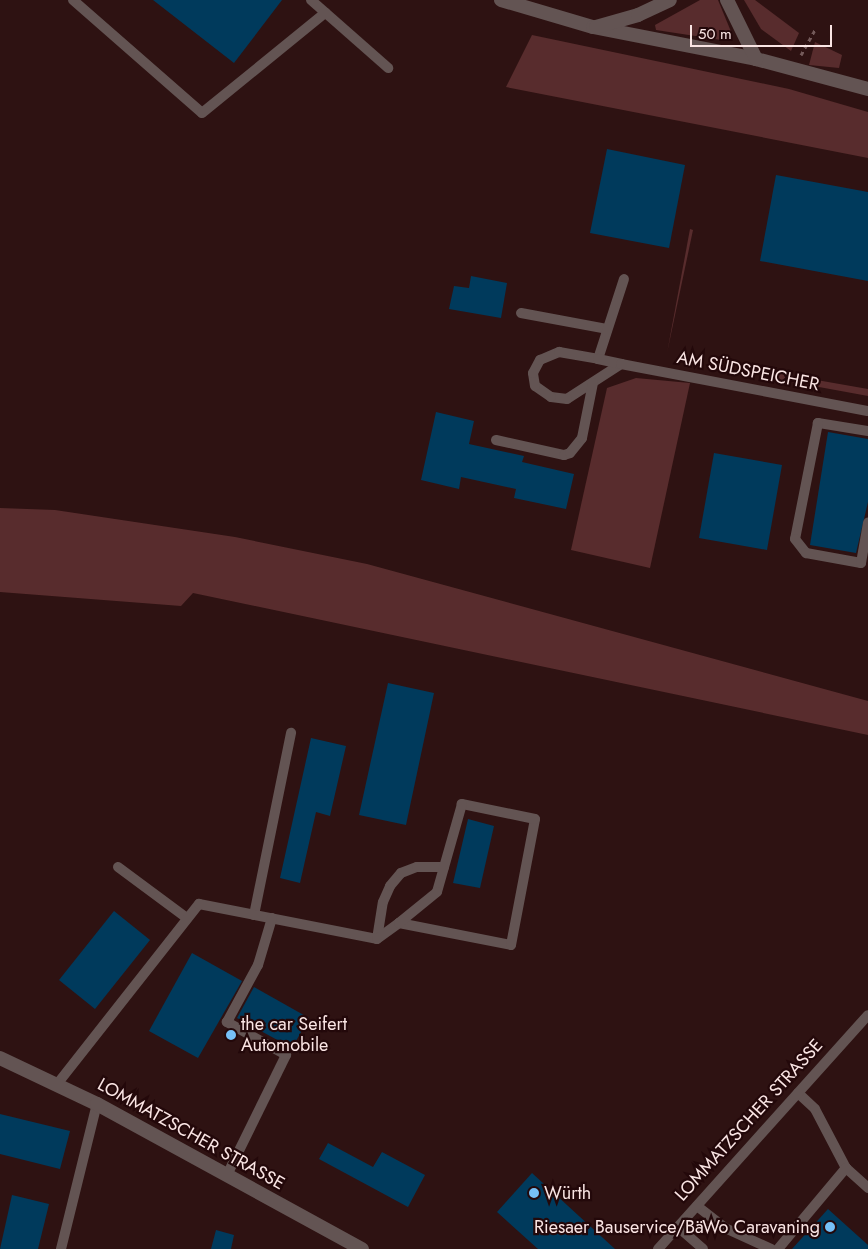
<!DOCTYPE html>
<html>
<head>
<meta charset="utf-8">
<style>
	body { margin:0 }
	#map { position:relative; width:868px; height:1249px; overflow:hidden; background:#2e1212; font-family:Jost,sans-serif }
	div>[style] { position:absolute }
	.green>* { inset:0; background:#582c2d }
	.building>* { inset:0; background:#003a5c }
	.path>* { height:3px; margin-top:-1.5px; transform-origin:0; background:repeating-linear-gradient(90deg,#745a5a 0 4px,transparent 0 8px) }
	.service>* { height:10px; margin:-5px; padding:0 5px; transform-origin:5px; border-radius:5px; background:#635453 }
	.minor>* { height:14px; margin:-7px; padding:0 7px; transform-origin:7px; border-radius:7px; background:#635453 }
	.dots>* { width:14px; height:14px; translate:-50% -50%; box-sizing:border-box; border:2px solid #23080a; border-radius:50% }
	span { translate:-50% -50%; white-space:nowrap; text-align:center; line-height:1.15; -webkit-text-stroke:4.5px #23080a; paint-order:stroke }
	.street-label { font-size:18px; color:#fae5e4 }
	.poi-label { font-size:18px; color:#fae5e4 }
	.left { translate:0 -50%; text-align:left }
	.right { translate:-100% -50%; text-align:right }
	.scale { position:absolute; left:690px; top:25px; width:142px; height:22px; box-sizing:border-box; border:2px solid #fae5e4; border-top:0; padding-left:6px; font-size:15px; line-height:18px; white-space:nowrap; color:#fae5e4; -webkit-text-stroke:4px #23080a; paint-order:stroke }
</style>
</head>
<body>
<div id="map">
	<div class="green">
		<i style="clip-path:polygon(700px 0,718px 0,732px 34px,728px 41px,656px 30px,655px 25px)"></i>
		<i style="clip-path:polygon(744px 0,755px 0,799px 33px,791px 51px,761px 29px)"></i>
		<i style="clip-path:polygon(532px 35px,789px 89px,868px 112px,868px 158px,506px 87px)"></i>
		<i style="clip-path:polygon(815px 42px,842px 55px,839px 68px,809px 65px)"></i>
		<i style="clip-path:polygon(690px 229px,693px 230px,667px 353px)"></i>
		<i style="clip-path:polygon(771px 372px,868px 389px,868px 396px,770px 378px)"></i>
		<i style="clip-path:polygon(636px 378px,690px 383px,650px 568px,571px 550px,607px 388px)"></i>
		<i style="clip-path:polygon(0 508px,55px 510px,235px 537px,367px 564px,868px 701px,868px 735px,193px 593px,181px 606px,0 592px)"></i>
	</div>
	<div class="building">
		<i style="clip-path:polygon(153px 0,282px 0,234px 63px)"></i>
		<i style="clip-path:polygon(607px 149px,685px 165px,669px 248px,590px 233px)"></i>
		<i style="clip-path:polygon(776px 175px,868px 192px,868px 281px,760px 261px)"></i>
		<i style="clip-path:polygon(471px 276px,507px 283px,501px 318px,449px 309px,454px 286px,469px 288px)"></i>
		<i style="clip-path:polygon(436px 412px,474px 421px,469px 444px,524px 456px,522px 462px,574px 474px,566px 509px,514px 498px,516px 489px,461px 477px,459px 489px,421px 480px)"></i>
		<i style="clip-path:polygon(828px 432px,868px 439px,868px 502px,856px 553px,810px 545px)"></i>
		<i style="clip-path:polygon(714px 453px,782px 465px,767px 550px,699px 538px)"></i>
		<i style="clip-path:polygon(388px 683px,434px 693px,406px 825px,359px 815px)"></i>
		<i style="clip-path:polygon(311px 738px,346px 746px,330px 816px,316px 812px,300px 883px,280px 878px)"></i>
		<i style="clip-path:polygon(468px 819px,494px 826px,480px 888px,453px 883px)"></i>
		<i style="clip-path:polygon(114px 911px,150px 940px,95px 1009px,59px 980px)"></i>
		<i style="clip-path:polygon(192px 953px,242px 981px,198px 1058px,149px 1031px)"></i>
		<i style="clip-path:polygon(254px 987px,309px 1018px,292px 1048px,237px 1018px)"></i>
		<i style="clip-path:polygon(0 1114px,70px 1131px,60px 1169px,0 1154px)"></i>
		<i style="clip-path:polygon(328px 1143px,373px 1167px,382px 1152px,425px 1175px,408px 1207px,319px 1159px)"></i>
		<i style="clip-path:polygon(532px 1173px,615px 1249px,538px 1249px,497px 1212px)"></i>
		<i style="clip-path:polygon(12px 1195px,49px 1204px,38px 1249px,0 1249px)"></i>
		<i style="clip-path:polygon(828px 1209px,868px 1245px,868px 1249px,792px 1249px)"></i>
		<i style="clip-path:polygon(216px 1230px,234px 1235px,231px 1249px,211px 1249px)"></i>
	</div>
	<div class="path">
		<i style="left:801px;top:55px;width:29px;rotate:-61deg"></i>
	</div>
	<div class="service">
		<i style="left:73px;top:0;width:171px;rotate:41.2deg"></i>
		<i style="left:202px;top:113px;width:159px;rotate:-39.1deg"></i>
		<i style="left:311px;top:0;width:103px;rotate:41.4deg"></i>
		<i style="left:521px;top:313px;width:87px;rotate:10.5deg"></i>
		<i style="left:598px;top:359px;width:84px;rotate:-72deg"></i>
		<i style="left:621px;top:364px;width:64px;rotate:147.1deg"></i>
		<i style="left:567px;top:399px;width:16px;rotate:-173deg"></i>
		<i style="left:551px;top:397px;width:19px;rotate:-145deg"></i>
		<i style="left:535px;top:386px;width:13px;rotate:-99deg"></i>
		<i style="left:533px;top:373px;width:15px;rotate:-62deg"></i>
		<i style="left:540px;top:360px;width:21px;rotate:-23deg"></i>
		<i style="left:559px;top:352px;width:40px;rotate:10deg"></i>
		<i style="left:598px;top:359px;width:24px;rotate:12deg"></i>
		<i style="left:621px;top:364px;width:251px;rotate:10.8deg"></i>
		<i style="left:868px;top:431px;width:51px;rotate:-170.9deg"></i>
		<i style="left:818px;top:423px;width:118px;rotate:101.2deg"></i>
		<i style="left:795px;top:539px;width:18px;rotate:52deg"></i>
		<i style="left:806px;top:553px;width:56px;rotate:10.3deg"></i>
		<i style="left:861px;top:563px;width:41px;rotate:-80.1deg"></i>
		<i style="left:496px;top:440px;width:70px;rotate:12.4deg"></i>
		<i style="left:564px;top:455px;width:6px;rotate:-18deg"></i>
		<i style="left:570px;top:453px;width:19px;rotate:-51deg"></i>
		<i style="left:582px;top:438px;width:56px;rotate:-78.7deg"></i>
		<i style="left:118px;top:867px;width:86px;rotate:36.5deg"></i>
		<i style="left:254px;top:915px;width:186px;rotate:-78.5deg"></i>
		<i style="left:377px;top:939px;width:37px;rotate:-81deg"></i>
		<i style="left:383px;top:902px;width:17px;rotate:-66deg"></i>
		<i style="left:390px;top:886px;width:17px;rotate:-50deg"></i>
		<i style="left:401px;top:873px;width:17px;rotate:-21deg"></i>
		<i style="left:417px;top:867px;width:27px"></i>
		<i style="left:58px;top:1083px;width:228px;rotate:-51.8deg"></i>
		<i style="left:199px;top:904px;width:181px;rotate:11.1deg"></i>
		<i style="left:377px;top:939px;width:27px;rotate:-36deg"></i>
		<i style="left:399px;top:923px;width:114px;rotate:11.1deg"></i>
		<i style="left:511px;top:945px;width:128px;rotate:-79.2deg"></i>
		<i style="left:535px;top:819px;width:75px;rotate:-168.4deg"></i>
		<i style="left:462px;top:804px;width:91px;rotate:105.9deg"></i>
		<i style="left:437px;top:892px;width:49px;rotate:140.8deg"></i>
		<i style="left:798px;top:1093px;width:23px;rotate:43deg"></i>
		<i style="left:815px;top:1109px;width:67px;rotate:62.3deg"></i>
		<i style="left:846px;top:1168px;width:30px;rotate:42deg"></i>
		<i style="left:227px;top:1175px;width:134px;rotate:-63.8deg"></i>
		<i style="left:286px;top:1055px;width:68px;rotate:-150.8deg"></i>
		<i style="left:227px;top:1022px;width:65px;rotate:-61.5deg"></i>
		<i style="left:258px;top:965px;width:49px;rotate:-73.4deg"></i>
		<i style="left:697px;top:1206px;width:36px;rotate:38deg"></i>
		<i style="left:725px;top:1228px;width:51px;rotate:24.5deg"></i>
		<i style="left:678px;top:1227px;width:33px;rotate:41deg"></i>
		<i style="left:61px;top:1249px;width:149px;rotate:-76.1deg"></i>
		<i style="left:658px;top:1249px;width:314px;rotate:-48.1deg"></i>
		<i style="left:778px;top:1249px;width:106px;rotate:-50deg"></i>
	</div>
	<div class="minor">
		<i style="left:501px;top:0;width:96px;rotate:16.4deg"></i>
		<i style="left:593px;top:27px;width:166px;rotate:11.1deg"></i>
		<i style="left:756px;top:59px;width:116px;rotate:15deg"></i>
		<i style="left:727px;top:0;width:66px;rotate:63.8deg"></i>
		<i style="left:596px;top:27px;width:44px;rotate:-15.9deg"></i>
		<i style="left:638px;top:15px;width:35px;rotate:-25deg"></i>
		<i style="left:0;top:1058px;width:107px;rotate:25.4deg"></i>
		<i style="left:97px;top:1104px;width:302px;rotate:28.7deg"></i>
	</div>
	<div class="dots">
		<i style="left:231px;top:1035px;background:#76c0f7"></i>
		<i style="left:534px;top:1193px;background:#76c0f7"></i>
		<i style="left:830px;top:1227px;background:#76c0f7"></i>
	</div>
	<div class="street-label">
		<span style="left:748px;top:371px;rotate:11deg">AM SÜDSPEICHER</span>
		<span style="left:749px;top:1120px;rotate:-48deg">LOMMATZSCHER STRASSE</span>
		<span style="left:191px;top:1134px;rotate:29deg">LOMMATZSCHER STRASSE</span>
	</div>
	<div class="poi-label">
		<span class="left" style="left:241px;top:1035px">the car Seifert<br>Automobile</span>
		<span class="left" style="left:544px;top:1193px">Würth</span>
		<span class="right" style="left:820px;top:1227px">Riesaer Bauservice/BäWo Caravaning</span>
	</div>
	<div class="scale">50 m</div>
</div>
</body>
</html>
